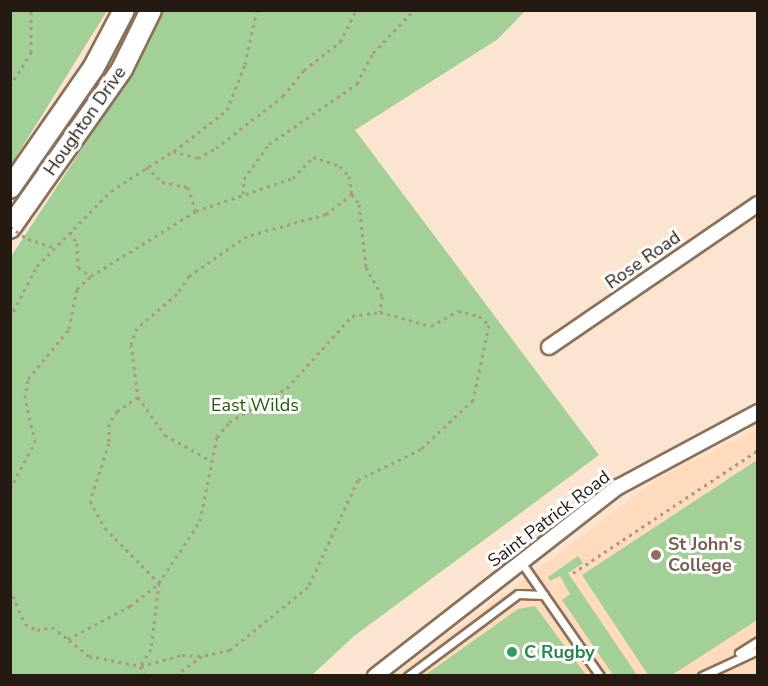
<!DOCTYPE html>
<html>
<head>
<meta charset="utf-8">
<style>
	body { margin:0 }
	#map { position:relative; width:768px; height:686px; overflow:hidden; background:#fce5d0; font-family:"Nunito Sans",sans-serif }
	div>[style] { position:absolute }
	.built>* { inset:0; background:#fedbbc }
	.green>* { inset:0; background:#a3d097 }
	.path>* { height:3px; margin-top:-1.5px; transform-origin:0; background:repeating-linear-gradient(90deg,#a99787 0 3px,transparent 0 7.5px) }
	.roads { filter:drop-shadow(2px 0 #8a715a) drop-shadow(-2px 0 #8a715a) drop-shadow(0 2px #8a715a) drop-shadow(0 -2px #8a715a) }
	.service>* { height:7px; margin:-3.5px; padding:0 3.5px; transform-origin:3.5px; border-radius:3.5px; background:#fff }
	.minor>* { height:14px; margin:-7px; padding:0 7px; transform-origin:7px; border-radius:7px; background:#fff }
	.secondary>* { height:20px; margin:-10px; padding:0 10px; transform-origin:10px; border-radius:10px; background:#fff }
	.path-bridge>* { height:3px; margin-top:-1.5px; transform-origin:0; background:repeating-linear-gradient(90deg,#a99787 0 3px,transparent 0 7.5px) }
	.dots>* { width:16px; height:16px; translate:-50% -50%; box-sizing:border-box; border:3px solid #fff; border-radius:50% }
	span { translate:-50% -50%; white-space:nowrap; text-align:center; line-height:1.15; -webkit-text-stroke:6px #fff; paint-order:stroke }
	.street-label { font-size:18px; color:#241a11 }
	.park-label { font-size:18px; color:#1f5c05 }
	.education-label { font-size:18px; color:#785e54; font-weight:700 }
	.left { translate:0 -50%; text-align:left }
	.leisure-label { font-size:18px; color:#27864d; font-weight:700 }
	.frame { position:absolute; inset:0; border:12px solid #241a11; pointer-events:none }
</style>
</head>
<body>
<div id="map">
	<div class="built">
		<i style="clip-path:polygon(757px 429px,757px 675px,394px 676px,660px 477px)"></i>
	</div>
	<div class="green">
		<i style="clip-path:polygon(10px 11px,107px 11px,11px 165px,10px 165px)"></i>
		<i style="clip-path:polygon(160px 11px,525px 11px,498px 39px,355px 130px,599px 455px,354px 636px,312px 675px,11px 675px,10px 258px,127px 80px)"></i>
		<i style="clip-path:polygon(757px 460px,757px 620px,672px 675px,648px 675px,582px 575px)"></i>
		<i style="clip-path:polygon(578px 556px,583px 563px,568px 573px,637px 675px,613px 675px,562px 600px,570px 594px,560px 576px,550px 581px,548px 577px)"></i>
		<i style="clip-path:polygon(535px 606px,586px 675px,425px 675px,518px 609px)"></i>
	</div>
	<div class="path">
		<i style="left:10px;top:86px;width:40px;rotate:-58deg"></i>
		<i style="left:31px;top:52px;width:42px;rotate:-90deg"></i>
		<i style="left:174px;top:151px;width:67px;rotate:-37.7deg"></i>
		<i style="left:227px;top:110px;width:49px;rotate:-68.6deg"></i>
		<i style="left:245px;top:64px;width:55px;rotate:-77.5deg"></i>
		<i style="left:146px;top:167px;width:22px;rotate:43deg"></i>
		<i style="left:162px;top:182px;width:26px;rotate:11deg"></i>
		<i style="left:188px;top:187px;width:25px;rotate:72deg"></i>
		<i style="left:243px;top:194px;width:15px;rotate:-86deg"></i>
		<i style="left:244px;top:179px;width:43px;rotate:-54.5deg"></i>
		<i style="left:269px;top:144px;width:107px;rotate:-34.3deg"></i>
		<i style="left:357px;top:84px;width:35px;rotate:-63deg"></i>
		<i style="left:373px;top:53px;width:59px;rotate:-46.4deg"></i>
		<i style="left:352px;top:194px;width:12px;rotate:55deg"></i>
		<i style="left:359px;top:204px;width:63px;rotate:83.7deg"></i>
		<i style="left:366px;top:267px;width:33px;rotate:61deg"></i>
		<i style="left:382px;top:296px;width:16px;rotate:97deg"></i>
		<i style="left:70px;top:232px;width:13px;rotate:58deg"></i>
		<i style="left:77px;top:243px;width:24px;rotate:88deg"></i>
		<i style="left:78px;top:267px;width:16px;rotate:35deg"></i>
		<i style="left:91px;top:276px;width:123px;rotate:-31.8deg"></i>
		<i style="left:196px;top:211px;width:102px;rotate:-18.8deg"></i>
		<i style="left:293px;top:178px;width:29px;rotate:-46deg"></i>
		<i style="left:313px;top:157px;width:28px;rotate:18deg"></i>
		<i style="left:340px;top:166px;width:13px;rotate:48deg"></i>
		<i style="left:349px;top:176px;width:18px;rotate:81deg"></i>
		<i style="left:352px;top:194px;width:33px;rotate:142deg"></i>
		<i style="left:326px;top:214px;width:82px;rotate:164.4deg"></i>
		<i style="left:247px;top:236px;width:70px;rotate:145.4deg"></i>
		<i style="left:189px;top:276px;width:22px;rotate:124deg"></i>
		<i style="left:177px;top:294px;width:52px;rotate:139.6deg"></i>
		<i style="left:137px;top:328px;width:17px;rotate:111deg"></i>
		<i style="left:131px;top:344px;width:53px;rotate:82.5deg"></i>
		<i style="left:138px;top:397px;width:25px;rotate:146deg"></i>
		<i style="left:117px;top:411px;width:15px;rotate:122deg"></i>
		<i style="left:109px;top:424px;width:19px;rotate:90deg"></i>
		<i style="left:109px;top:443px;width:61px;rotate:108.1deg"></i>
		<i style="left:90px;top:501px;width:31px;rotate:61deg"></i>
		<i style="left:105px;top:528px;width:77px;rotate:45.5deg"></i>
		<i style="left:159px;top:583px;width:66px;rotate:96.9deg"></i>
		<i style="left:151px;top:649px;width:20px;rotate:123deg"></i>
		<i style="left:28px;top:239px;width:28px;rotate:18deg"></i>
		<i style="left:10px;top:318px;width:59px;rotate:-62.6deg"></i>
		<i style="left:37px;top:266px;width:105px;rotate:-45.4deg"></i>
		<i style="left:111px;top:191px;width:74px;rotate:-32.8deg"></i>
		<i style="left:173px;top:151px;width:26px;rotate:16deg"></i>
		<i style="left:198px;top:158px;width:21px;rotate:-29deg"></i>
		<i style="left:216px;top:148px;width:85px;rotate:-37.8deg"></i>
		<i style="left:283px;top:96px;width:33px;rotate:-51deg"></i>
		<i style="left:304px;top:70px;width:46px;rotate:-37.9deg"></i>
		<i style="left:340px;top:42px;width:36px;rotate:-63deg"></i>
		<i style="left:138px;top:397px;width:47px;rotate:54.6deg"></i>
		<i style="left:165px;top:435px;width:51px;rotate:29.1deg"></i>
		<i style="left:10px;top:489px;width:53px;rotate:-62deg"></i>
		<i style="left:35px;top:442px;width:45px;rotate:-102.8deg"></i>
		<i style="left:25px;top:398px;width:19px;rotate:-81deg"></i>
		<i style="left:28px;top:379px;width:65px;rotate:-50.6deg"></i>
		<i style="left:69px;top:329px;width:41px;rotate:-78.7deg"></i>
		<i style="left:77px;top:289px;width:19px;rotate:-43deg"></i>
		<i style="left:573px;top:573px;width:222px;rotate:-33.6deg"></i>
		<i style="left:10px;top:589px;width:38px;rotate:67deg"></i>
		<i style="left:25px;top:624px;width:13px;rotate:27deg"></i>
		<i style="left:37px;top:630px;width:15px;rotate:-11deg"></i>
		<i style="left:52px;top:627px;width:20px;rotate:37deg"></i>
		<i style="left:68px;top:639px;width:70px;rotate:-28deg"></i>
		<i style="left:130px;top:606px;width:37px;rotate:-38deg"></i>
		<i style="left:159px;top:583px;width:74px;rotate:-56.5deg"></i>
		<i style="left:200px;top:521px;width:86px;rotate:-78.6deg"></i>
		<i style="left:217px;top:437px;width:19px;rotate:-51deg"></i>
		<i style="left:229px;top:422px;width:67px;rotate:-30.4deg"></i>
		<i style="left:287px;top:388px;width:97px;rotate:-47.9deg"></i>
		<i style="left:352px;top:316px;width:28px;rotate:-8deg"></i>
		<i style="left:380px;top:312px;width:53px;rotate:15.4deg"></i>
		<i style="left:431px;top:326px;width:31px;rotate:-29deg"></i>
		<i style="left:458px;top:311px;width:22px;rotate:13deg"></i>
		<i style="left:479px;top:316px;width:13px;rotate:42deg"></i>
		<i style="left:489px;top:325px;width:77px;rotate:102deg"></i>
		<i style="left:473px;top:400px;width:71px;rotate:136.7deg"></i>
		<i style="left:421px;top:449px;width:70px;rotate:153.8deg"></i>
		<i style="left:358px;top:480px;width:118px;rotate:115deg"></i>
		<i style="left:308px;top:587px;width:100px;rotate:141.1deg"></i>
		<i style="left:230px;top:650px;width:29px;rotate:168deg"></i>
		<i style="left:202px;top:656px;width:34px;rotate:144deg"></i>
		<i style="left:69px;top:640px;width:26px;rotate:39deg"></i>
		<i style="left:89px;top:656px;width:52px;rotate:11.1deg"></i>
		<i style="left:140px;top:666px;width:11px;rotate:63deg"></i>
		<i style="left:141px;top:666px;width:42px;rotate:-15deg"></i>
		<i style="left:182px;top:655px;width:20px;rotate:3deg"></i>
	</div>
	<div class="roads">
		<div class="service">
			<i style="left:521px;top:562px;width:139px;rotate:55.3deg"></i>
			<i style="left:739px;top:653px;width:22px;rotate:-32deg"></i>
			<i style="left:408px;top:676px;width:137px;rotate:-36.7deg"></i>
			<i style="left:518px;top:594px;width:26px;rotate:2deg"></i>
			<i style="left:702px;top:676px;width:62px;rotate:-24.9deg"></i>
		</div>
		<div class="minor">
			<i style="left:549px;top:347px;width:253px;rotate:-34.4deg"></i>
			<i style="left:375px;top:676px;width:308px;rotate:-37.9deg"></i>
			<i style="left:618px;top:487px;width:159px;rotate:-28.2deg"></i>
		</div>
		<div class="secondary">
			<i style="left:10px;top:188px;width:147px;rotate:-55.2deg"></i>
			<i style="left:94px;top:67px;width:64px;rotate:-62.2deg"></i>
			<i style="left:10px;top:228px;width:194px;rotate:-54.8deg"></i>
			<i style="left:122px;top:69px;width:66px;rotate:-63.8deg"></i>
		</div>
	</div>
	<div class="path-bridge">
		<i style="left:10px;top:227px;width:22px;rotate:34deg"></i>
	</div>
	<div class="dots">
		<i style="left:656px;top:555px;background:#8d6e63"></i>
		<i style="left:512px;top:652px;background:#2e9e5b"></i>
	</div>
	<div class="street-label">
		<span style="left:85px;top:121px;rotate:-55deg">Houghton Drive</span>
		<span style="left:643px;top:260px;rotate:-35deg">Rose Road</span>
		<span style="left:549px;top:519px;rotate:-37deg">Saint Patrick Road</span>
	</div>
	<div class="park-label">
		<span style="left:255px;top:405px">East Wilds</span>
	</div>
	<div class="education-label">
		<span class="left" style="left:668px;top:555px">St John's<br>College</span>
	</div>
	<div class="leisure-label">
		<span class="left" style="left:524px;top:652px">C Rugby</span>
	</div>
	<div class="frame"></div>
</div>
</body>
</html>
